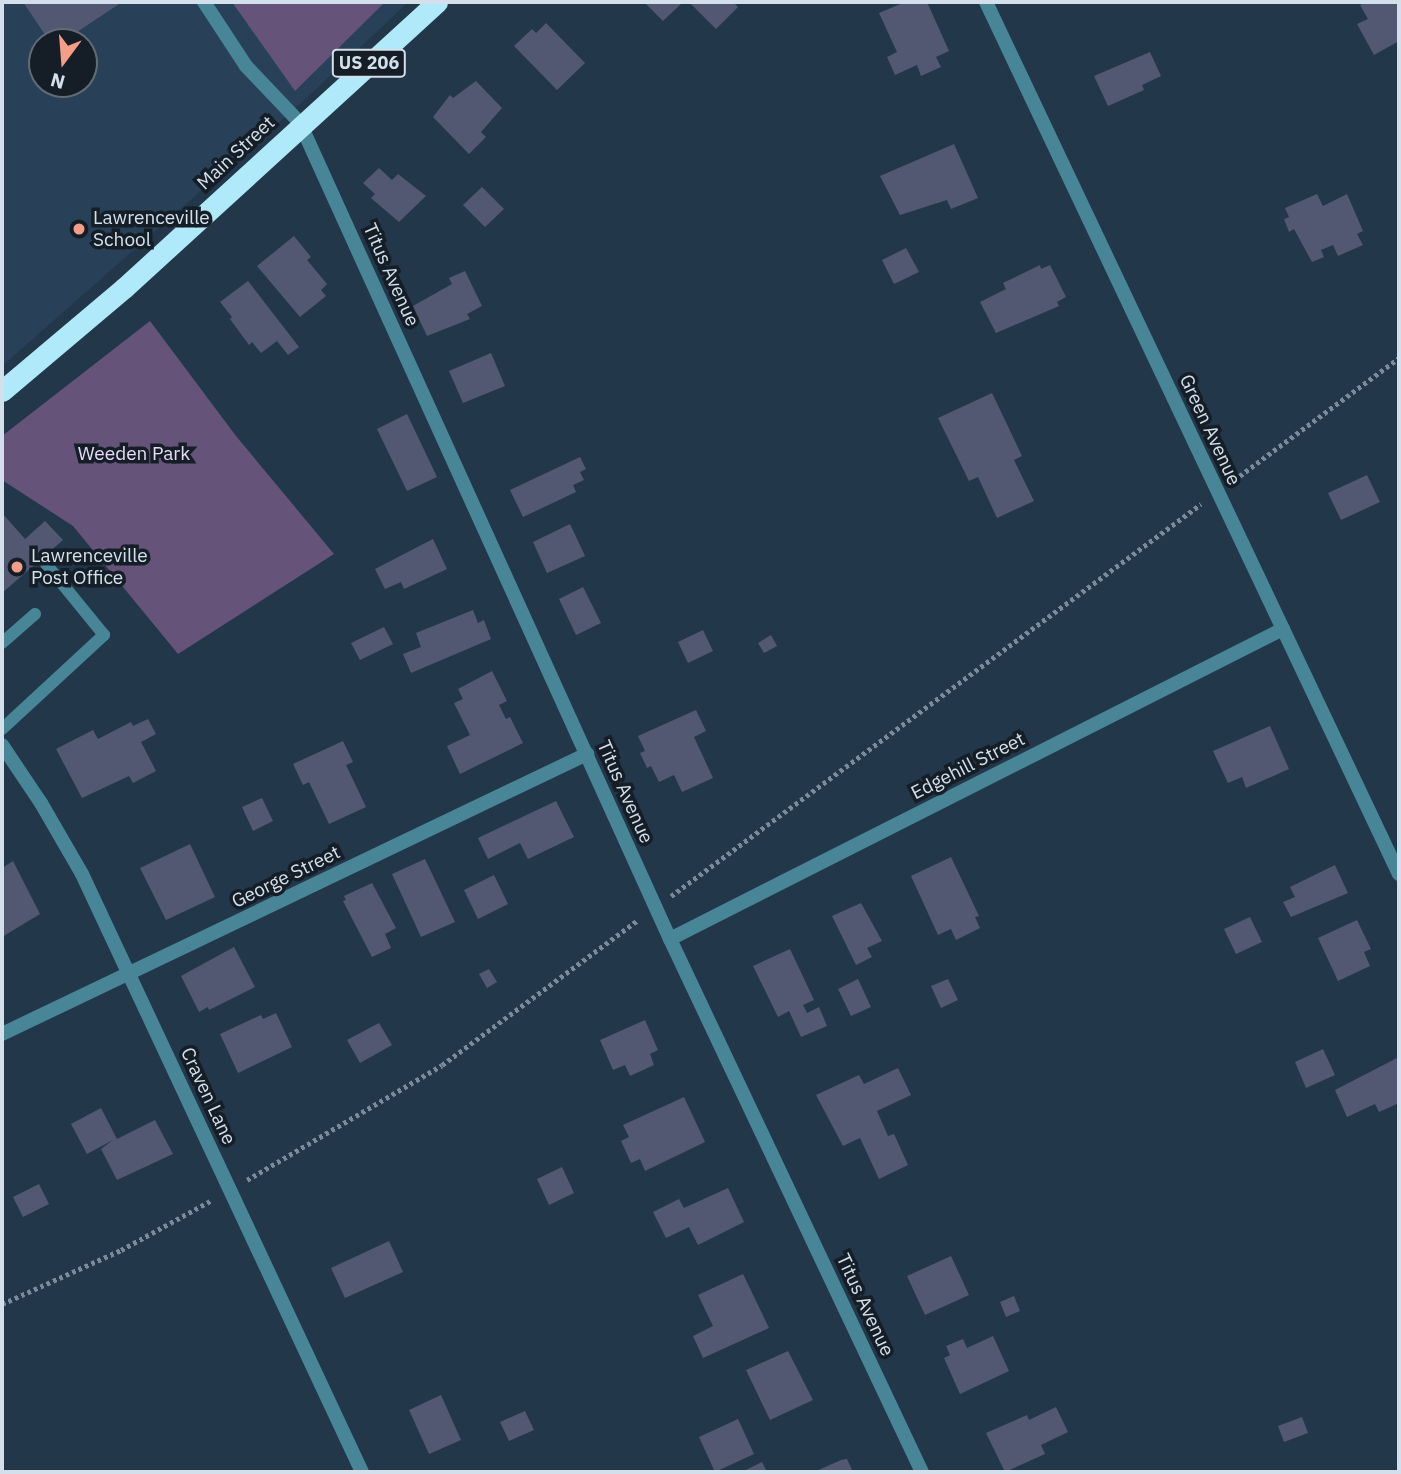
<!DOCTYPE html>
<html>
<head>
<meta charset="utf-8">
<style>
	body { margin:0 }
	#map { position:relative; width:1401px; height:1474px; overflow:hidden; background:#22374a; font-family:"IBM Plex Sans",sans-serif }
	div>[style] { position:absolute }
	.built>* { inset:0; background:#284159 }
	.green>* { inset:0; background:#66537a }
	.building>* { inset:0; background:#535872 }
	.path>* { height:4.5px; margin-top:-2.25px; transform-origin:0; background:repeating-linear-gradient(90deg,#7a8b9b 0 3.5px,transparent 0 7px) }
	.lane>* { height:12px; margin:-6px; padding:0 6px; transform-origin:6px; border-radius:6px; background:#488697 }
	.street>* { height:14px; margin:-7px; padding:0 7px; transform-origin:7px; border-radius:7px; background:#488697 }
	.highway>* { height:21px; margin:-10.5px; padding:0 10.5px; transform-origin:10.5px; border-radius:10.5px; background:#b0e9f9 }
	.dots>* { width:19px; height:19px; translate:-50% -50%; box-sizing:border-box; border:4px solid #151e26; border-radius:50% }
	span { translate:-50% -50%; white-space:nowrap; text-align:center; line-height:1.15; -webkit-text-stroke:7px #151e26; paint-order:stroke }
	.shield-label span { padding:2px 5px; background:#151e26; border:2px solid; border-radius:5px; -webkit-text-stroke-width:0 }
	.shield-label { font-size:18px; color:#d3e0ec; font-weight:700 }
	.street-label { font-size:19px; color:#d3e0ec }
	.poi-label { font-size:19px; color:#d3e0ec }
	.left { translate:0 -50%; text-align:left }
	.park-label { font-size:19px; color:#e8d8fa }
	.frame { position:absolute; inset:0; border:4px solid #d3e0ec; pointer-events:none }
	.north { position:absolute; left:28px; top:28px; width:70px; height:70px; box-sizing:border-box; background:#151e26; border:2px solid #616c75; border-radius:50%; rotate:196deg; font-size:19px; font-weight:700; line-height:28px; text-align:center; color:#d3e0ec }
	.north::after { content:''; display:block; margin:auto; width:24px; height:32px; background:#f49e89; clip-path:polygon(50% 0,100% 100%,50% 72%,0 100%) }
</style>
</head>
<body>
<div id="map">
	<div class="built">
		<i style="clip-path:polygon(evenodd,2px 2px,408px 2px,312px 93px,2px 366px,2px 2px,42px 42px,84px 42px,84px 84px,42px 84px,42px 42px)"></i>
	</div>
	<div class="green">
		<i style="clip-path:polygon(232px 2px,385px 2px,295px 91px)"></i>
		<i style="clip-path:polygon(150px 321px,236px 436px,334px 554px,178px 654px,73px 526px,2px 480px,2px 436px)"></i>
	</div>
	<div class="building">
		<i style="clip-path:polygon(23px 2px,122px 2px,62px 42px,50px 42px)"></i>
		<i style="clip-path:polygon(644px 2px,683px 2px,663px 21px)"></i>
		<i style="clip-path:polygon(689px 2px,733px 2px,738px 7px,716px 29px)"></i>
		<i style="clip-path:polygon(905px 2px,927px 2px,949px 51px,936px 57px,941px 67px,921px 76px,917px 65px,895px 75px,887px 57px,897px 52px,879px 13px)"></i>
		<i style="clip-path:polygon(1366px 2px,1399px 2px,1399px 41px,1374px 55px,1357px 24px,1368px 19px,1360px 5px)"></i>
		<i style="clip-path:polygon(546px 23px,585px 63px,557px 90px,514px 46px,532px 29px,536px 33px)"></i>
		<i style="clip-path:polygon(1150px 52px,1161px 76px,1142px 85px,1144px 90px,1108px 106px,1094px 76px)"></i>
		<i style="clip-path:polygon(476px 81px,502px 108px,481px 132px,486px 137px,469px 154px,433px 117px,450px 95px,453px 98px)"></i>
		<i style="clip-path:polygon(954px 144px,978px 198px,951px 209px,947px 200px,900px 215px,880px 176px)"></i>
		<i style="clip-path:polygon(379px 168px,392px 180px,398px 174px,426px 196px,399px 222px,371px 198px,375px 194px,363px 183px)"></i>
		<i style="clip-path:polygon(482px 187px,504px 209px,485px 227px,463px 205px)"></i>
		<i style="clip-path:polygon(1317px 194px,1323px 206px,1347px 194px,1363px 231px,1357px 234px,1363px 245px,1338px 256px,1333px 245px,1321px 250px,1324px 257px,1312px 262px,1294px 229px,1289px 232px,1284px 219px,1289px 217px,1285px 208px)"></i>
		<i style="clip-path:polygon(294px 236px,311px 257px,307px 260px,327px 284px,321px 290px,326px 296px,300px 317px,257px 266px)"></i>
		<i style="clip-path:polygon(906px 248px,919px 272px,894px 284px,882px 260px)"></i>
		<i style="clip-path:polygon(1040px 265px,1041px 269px,1050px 265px,1066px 297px,1057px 302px,1059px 306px,996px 333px,980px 302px,1006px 289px,1003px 283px)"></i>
		<i style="clip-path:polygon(465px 271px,482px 306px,467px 314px,470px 319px,427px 336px,413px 306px,452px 284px,449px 278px)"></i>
		<i style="clip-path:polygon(248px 281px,299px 347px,288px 355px,277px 341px,261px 353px,252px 342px,249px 345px,230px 319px,232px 317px,220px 302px)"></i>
		<i style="clip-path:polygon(491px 353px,505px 386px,463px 403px,449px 371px)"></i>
		<i style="clip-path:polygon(992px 393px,1022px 456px,1014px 460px,1034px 501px,997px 518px,978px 477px,969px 481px,938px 418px)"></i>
		<i style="clip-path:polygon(407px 414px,437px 477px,407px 491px,377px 429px)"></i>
		<i style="clip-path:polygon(580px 457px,586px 469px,580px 472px,584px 480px,573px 485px,576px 492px,523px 517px,510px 490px)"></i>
		<i style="clip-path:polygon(1367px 475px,1380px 502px,1341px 520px,1328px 493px)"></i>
		<i style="clip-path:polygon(2px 513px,25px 539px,45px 521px,63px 540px,2px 593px)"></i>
		<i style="clip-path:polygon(570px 524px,585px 556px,547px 573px,533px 542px)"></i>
		<i style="clip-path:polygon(433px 539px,447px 569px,404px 589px,401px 582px,385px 589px,375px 569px)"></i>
		<i style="clip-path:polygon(583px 587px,601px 623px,576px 635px,559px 599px)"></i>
		<i style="clip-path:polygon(473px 610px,478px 623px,484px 620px,491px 639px,411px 673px,403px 654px,421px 647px,416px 633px)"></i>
		<i style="clip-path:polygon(384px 627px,393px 644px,360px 660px,351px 643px)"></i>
		<i style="clip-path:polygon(703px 630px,713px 651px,688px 663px,678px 642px)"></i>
		<i style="clip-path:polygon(771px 635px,777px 646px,764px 653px,758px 643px)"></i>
		<i style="clip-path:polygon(492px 671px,507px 701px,499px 705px,506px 719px,510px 717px,523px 743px,460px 774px,447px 746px,470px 735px,454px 703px,463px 699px,458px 689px)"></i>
		<i style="clip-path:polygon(696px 710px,706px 731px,694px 737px,713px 778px,682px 792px,674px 775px,659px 782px,651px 766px,647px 768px,640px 753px,645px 751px,638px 736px)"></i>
		<i style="clip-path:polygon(148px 719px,156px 734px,141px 742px,156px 771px,133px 783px,129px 776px,82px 798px,56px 749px,93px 730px,98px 739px,131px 722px,133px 726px)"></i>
		<i style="clip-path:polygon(1270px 726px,1289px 769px,1246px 788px,1242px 777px,1228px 783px,1213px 751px)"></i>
		<i style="clip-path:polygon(343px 741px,353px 762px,346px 765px,366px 807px,329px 824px,309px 782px,303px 785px,293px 764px)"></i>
		<i style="clip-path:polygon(262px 798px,273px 821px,253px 831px,242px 807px)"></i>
		<i style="clip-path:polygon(556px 801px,574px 837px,528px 859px,520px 843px,488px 859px,478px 838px)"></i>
		<i style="clip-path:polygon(190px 844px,215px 897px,166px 920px,140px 868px)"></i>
		<i style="clip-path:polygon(951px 857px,979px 916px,975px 917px,980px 928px,956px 940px,951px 929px,938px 935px,911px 876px)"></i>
		<i style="clip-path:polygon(425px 859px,455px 922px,421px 937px,392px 874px)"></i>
		<i style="clip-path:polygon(13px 861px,40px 914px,2px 937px,2px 868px)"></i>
		<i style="clip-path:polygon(1335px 865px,1348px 893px,1291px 917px,1283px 902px,1295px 897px,1290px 887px)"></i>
		<i style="clip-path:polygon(494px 875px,508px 904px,478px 919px,464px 890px)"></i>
		<i style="clip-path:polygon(372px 883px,396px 928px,385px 934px,391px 948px,372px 957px,343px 901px,346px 900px,344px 896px)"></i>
		<i style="clip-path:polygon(861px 903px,882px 941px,867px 948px,872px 957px,856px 965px,832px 916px)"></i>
		<i style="clip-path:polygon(1250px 917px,1262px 942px,1236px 954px,1224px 929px)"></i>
		<i style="clip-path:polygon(1357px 920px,1371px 949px,1364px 952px,1370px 966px,1338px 981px,1318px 938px)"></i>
		<i style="clip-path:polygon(234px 947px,255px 987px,209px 1010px,208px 1007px,199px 1012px,181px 976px)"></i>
		<i style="clip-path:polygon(790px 949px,814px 1000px,803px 1005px,807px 1013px,819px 1007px,827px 1026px,801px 1037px,789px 1011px,778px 1017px,753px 966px)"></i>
		<i style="clip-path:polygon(489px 969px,497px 982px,487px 988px,479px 974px)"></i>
		<i style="clip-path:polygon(858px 979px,871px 1007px,851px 1016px,838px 989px)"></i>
		<i style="clip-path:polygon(948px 979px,958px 1000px,941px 1008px,931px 986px)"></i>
		<i style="clip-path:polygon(276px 1013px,292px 1047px,238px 1073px,220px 1034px,261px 1015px,263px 1019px)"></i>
		<i style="clip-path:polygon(645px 1020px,658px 1050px,650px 1054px,654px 1065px,630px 1076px,625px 1065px,613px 1070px,600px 1040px)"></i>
		<i style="clip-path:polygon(379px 1023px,392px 1045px,360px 1063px,347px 1040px)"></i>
		<i style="clip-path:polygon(1323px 1049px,1335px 1075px,1306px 1088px,1295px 1062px)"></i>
		<i style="clip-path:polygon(1397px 1058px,1399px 1103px,1379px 1112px,1375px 1104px,1347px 1117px,1335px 1090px)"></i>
		<i style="clip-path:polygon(898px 1068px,911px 1095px,877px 1111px,888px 1136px,894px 1134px,908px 1165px,879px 1179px,860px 1138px,843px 1146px,816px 1095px,859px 1075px,864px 1084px)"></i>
		<i style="clip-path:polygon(684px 1097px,705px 1142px,645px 1171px,640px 1159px,631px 1163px,621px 1141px,629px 1137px,623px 1125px)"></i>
		<i style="clip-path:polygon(101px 1108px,117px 1139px,155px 1120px,173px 1154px,117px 1180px,101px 1149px,113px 1140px,87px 1154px,71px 1124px)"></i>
		<i style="clip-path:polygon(562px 1167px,574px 1193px,549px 1205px,537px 1179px)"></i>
		<i style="clip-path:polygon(39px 1184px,49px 1204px,23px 1217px,13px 1197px)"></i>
		<i style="clip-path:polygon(728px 1188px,744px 1222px,698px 1245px,689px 1227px,666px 1238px,653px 1212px,679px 1199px,684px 1208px)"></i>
		<i style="clip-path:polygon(389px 1241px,403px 1272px,345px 1298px,331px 1268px)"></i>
		<i style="clip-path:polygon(951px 1256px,969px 1295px,925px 1315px,907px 1276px)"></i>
		<i style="clip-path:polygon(743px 1274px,769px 1328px,703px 1358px,693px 1336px,713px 1326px,698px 1295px)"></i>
		<i style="clip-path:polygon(1014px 1296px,1020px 1311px,1006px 1317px,1000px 1302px)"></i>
		<i style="clip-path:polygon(993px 1336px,1009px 1371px,960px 1394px,944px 1358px,950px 1355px,946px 1346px,963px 1339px,967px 1348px)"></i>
		<i style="clip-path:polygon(788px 1351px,813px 1400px,770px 1420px,746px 1370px)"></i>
		<i style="clip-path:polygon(441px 1395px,461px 1440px,429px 1454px,409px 1410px)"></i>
		<i style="clip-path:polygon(1056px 1407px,1068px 1432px,1041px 1445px,1045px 1454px,1005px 1472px,986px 1433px,1027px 1415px,1029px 1420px)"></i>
		<i style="clip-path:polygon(525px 1411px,534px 1430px,509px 1441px,500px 1422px)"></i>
		<i style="clip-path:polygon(1302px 1417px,1308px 1433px,1284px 1442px,1278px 1426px)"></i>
		<i style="clip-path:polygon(738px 1419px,754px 1454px,715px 1472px,699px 1437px)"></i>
		<i style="clip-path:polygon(847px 1459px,853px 1472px,814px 1472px,841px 1460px)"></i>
		<i style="clip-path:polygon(762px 1462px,767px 1472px,742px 1472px)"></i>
	</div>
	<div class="path">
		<i style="left:1234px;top:480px;width:205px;rotate:-36.5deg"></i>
		<i style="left:671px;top:896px;width:659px;rotate:-36.49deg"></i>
		<i style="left:247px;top:1180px;width:226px;rotate:-30.5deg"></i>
		<i style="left:442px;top:1065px;width:244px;rotate:-36.5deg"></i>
		<i style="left:2px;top:1304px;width:131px;rotate:-24.4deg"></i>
		<i style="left:121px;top:1250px;width:104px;rotate:-28.8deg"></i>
	</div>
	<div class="lane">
		<i style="left:2px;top:643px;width:44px;rotate:-41.3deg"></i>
		<i style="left:2px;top:729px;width:139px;rotate:-42.7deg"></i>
		<i style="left:104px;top:635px;width:92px;rotate:-129.2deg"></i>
	</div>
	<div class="street">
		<i style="left:204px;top:2px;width:77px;rotate:56.7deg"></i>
		<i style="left:246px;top:66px;width:79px;rotate:46.5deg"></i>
		<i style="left:300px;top:123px;width:896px;rotate:65.61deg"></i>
		<i style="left:670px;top:939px;width:590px;rotate:64.7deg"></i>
		<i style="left:986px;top:2px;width:965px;rotate:64.66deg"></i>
		<i style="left:2px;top:745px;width:70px;rotate:56.1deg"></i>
		<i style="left:41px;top:803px;width:82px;rotate:60deg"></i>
		<i style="left:82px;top:874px;width:660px;rotate:64.91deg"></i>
		<i style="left:670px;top:939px;width:687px;rotate:-26.83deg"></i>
		<i style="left:2px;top:1034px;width:649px;rotate:-25.58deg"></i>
	</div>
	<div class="highway">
		<i style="left:2px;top:391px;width:160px;rotate:-40.2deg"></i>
		<i style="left:124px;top:288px;width:424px;rotate:-42.4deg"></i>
	</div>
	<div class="dots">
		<i style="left:79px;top:229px;background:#f49e89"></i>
		<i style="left:17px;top:567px;background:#f49e89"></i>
	</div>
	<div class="shield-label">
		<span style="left:369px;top:63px">US 206</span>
	</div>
	<div class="street-label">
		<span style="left:236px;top:153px;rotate:-43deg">Main Street</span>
		<span style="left:391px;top:275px;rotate:66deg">Titus Avenue</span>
		<span style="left:1210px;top:430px;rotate:65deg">Green Avenue</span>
		<span style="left:968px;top:766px;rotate:-27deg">Edgehill Street</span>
		<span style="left:625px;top:792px;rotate:66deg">Titus Avenue</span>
		<span style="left:286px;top:877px;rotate:-26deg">George Street</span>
		<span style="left:208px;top:1096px;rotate:65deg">Craven Lane</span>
		<span style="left:865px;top:1305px;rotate:65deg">Titus Avenue</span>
	</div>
	<div class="poi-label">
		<span class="left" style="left:93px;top:229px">Lawrenceville<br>School</span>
		<span class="left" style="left:31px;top:567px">Lawrenceville<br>Post Office</span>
	</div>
	<div class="park-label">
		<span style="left:134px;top:454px">Weeden Park</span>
	</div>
	<div class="frame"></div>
	<div class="north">N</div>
</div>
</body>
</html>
